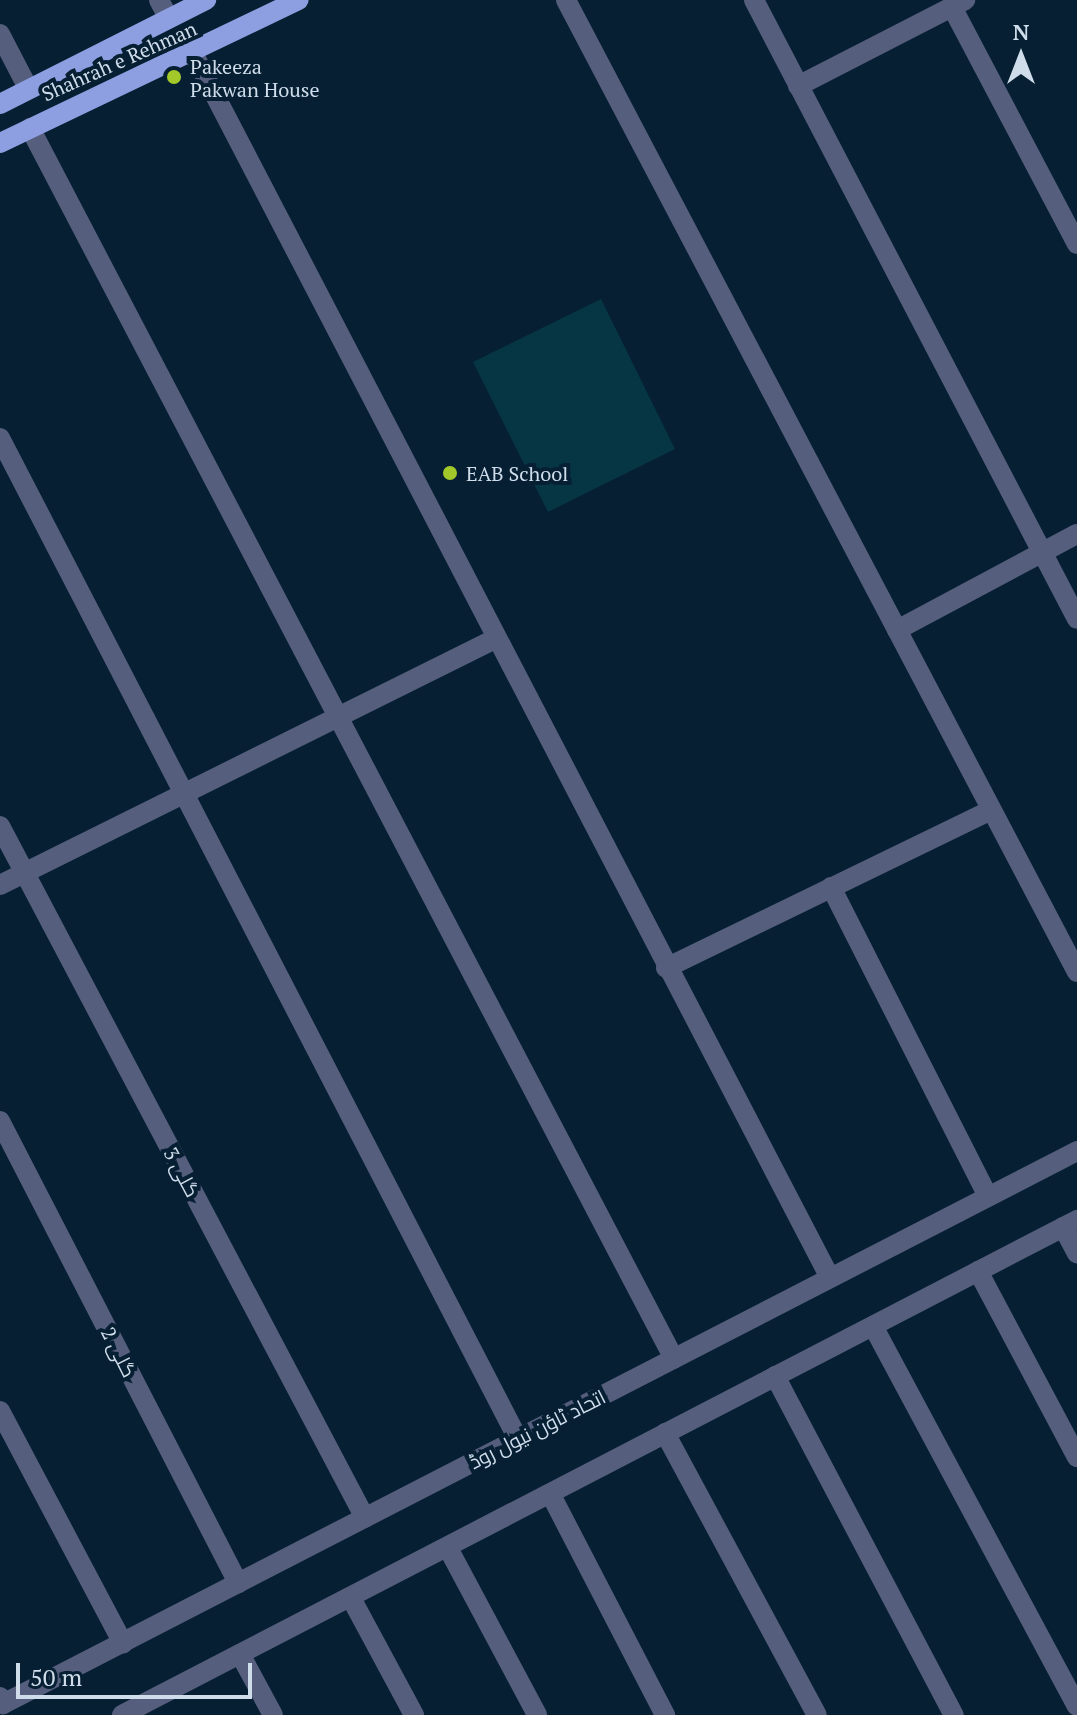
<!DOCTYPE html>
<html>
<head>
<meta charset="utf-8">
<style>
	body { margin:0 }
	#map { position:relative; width:1077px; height:1715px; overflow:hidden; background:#061f33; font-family:"PT Serif",Cairo,serif }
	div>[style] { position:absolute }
	.building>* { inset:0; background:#063644 }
	.minor>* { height:20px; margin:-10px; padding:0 10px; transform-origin:10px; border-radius:10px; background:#555e7d }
	.major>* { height:20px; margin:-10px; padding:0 10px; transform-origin:10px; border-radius:10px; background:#8d9fe0 }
	.dots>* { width:22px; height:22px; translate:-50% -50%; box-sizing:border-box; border:4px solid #061f33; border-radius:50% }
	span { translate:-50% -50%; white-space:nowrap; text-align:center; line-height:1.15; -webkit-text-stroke:8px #061f33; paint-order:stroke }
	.street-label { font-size:20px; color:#cfddeb }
	.poi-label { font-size:20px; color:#cfddeb }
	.left { translate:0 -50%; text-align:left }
	.north { position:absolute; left:981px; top:16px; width:80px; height:80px; -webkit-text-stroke:6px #061f33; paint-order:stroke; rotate:0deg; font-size:22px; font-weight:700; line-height:32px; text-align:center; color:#cfddeb }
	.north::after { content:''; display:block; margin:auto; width:28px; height:36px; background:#cfddeb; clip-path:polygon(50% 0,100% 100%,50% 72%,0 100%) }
	.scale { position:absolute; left:16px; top:1663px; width:236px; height:36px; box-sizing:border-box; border:4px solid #cfddeb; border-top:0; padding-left:10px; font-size:24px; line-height:28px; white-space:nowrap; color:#cfddeb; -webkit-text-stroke:6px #061f33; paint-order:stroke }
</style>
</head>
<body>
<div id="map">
	<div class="building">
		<i style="clip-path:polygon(601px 299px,675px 449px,548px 512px,473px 362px)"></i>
	</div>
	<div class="minor">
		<i style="left:159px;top:0;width:21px;rotate:62deg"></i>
		<i style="left:566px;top:0;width:1098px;rotate:62.27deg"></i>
		<i style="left:754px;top:0;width:698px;rotate:62.44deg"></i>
		<i style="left:952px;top:7px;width:268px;rotate:62.2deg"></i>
		<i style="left:0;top:34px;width:61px;rotate:62.6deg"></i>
		<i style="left:194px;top:55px;width:1378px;rotate:62.52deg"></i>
		<i style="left:798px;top:86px;width:188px;rotate:-27.2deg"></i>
		<i style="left:30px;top:128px;width:1389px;rotate:62.38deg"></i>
		<i style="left:0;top:438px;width:1127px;rotate:62.64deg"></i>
		<i style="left:897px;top:630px;width:204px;rotate:-28.1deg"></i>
		<i style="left:0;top:826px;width:782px;rotate:62.19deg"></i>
		<i style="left:0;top:885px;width:551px;rotate:-26.43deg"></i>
		<i style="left:831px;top:887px;width:347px;rotate:63.1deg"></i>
		<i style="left:666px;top:968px;width:361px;rotate:-25.9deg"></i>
		<i style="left:0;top:1121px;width:520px;rotate:62.74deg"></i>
		<i style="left:1063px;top:1227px;width:30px;rotate:62deg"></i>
		<i style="left:978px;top:1271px;width:211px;rotate:62deg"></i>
		<i style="left:873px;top:1326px;width:431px;rotate:61.8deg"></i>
		<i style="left:775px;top:1376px;width:383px;rotate:62.2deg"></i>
		<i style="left:0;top:1411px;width:263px;rotate:62.1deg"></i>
		<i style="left:665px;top:1433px;width:320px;rotate:61.7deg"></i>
		<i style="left:551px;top:1495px;width:248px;rotate:62.6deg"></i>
		<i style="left:448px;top:1548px;width:189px;rotate:61.9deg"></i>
		<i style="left:351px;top:1598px;width:133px;rotate:61.7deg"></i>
		<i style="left:240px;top:1654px;width:69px;rotate:61.6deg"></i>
		<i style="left:0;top:1697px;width:8px;rotate:67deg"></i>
		<i style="left:3px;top:1704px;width:1208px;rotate:-27.24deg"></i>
		<i style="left:122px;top:1715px;width:1076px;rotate:-27.4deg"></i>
	</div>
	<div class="major">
		<i style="left:0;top:104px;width:231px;rotate:-26.8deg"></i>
		<i style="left:0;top:143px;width:331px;rotate:-25.6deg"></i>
	</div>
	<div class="dots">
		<i style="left:174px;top:77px;background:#a2c929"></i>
		<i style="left:450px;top:473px;background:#a2c929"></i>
	</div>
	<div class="street-label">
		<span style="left:119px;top:61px;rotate:-24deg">Shahrah e Rehman</span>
		<span style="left:182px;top:1172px;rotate:62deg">گلی 3</span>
		<span style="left:119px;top:1352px;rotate:63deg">گلی 2</span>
		<span style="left:537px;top:1429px;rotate:-27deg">اتحاد ٹاؤن نیول روڈ</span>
	</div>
	<div class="poi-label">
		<span class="left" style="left:190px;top:78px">Pakeeza<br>Pakwan House</span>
		<span class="left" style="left:466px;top:473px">EAB School</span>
	</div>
	<div class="north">N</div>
	<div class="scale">50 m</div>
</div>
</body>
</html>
